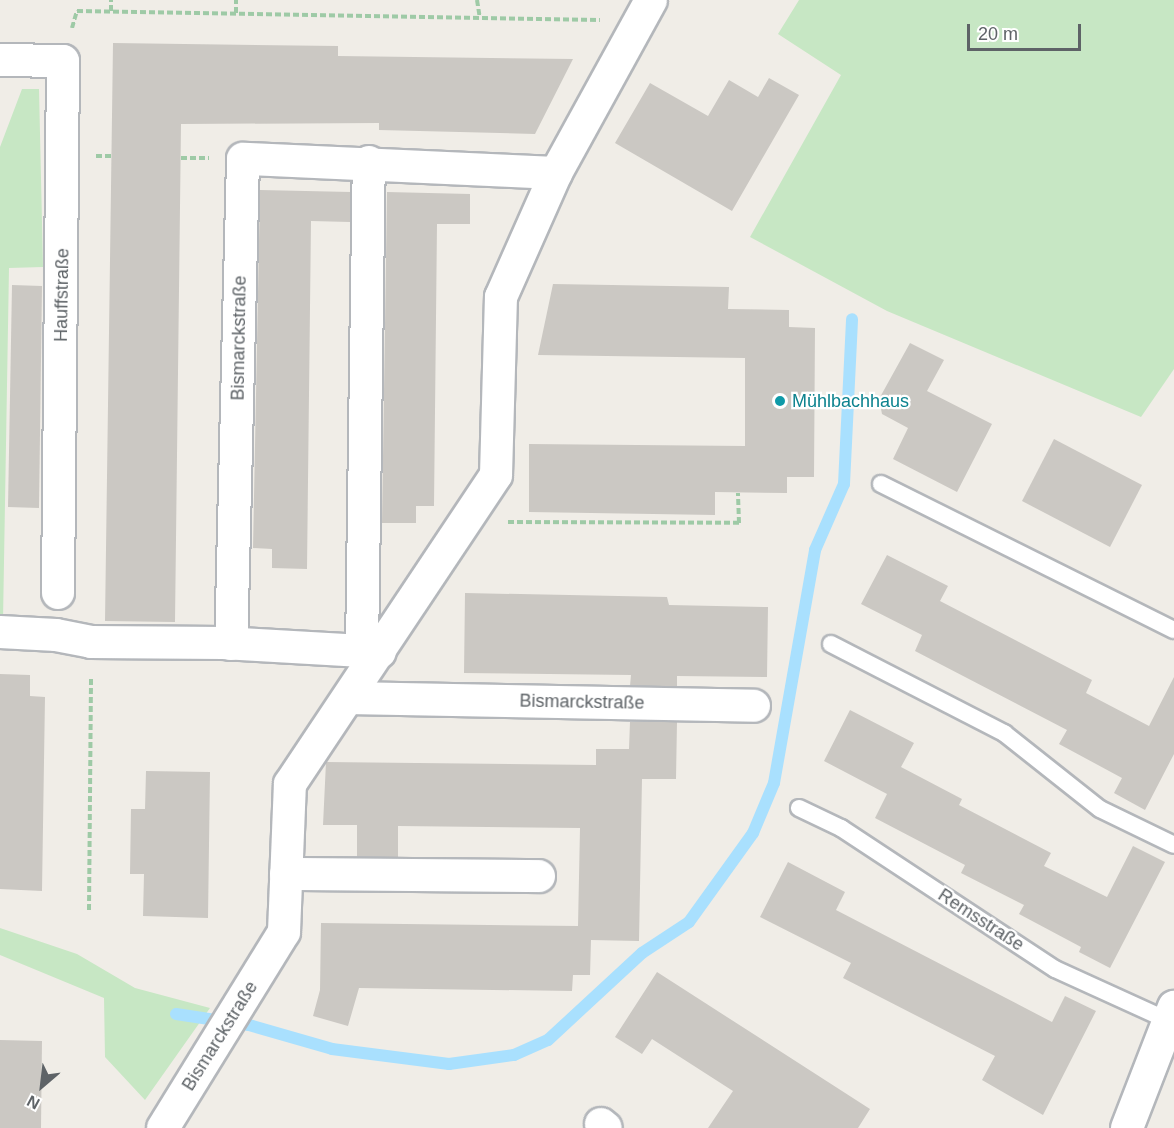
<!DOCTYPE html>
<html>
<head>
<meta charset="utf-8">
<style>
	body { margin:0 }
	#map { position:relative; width:1174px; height:1128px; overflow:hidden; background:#f0ede7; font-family:Arial,sans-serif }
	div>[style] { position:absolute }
	.green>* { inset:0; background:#c7e7c4 }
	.stream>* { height:12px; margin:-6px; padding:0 6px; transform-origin:6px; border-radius:6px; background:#a9e0fe }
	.building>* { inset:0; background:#cbc8c3 }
	.path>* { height:4px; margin-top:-2px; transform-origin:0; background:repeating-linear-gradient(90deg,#9ecaa6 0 6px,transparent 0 9px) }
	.roads { filter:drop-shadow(2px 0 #b4b7bb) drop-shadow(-2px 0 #b4b7bb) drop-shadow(0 2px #b4b7bb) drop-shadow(0 -2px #b4b7bb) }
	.service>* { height:16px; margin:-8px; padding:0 8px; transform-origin:8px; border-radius:8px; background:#fff }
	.minor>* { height:32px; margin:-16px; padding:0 16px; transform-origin:16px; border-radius:16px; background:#fff }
	.dots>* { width:16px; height:16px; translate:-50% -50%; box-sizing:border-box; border:3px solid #fff; border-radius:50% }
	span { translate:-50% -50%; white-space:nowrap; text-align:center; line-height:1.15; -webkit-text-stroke:4.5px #fff; paint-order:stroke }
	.street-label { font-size:18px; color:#5e6367 }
	.culture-label { font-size:18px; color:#0d838f }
	.left { translate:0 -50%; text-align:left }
	.north { position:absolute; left:12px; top:1056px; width:60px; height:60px; -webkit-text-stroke:4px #fff; paint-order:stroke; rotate:208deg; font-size:16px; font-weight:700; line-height:24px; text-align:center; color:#5e6367 }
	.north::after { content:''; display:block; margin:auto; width:21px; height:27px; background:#5e6367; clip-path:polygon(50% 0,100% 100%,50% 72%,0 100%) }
	.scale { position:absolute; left:967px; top:24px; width:114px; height:27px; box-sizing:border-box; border:3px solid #5e6367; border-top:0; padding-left:8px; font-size:18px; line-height:21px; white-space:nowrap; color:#5e6367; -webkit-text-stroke:4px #fff; paint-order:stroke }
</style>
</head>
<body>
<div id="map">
	<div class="green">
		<i style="clip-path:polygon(799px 0,1174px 0,1174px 369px,1141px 417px,887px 311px,750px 237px,841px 75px,778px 34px)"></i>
		<i style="clip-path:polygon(22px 89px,39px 89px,43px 267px,9px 268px,3px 621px,0 621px,0 147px)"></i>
		<i style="clip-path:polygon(0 928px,77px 954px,135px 988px,210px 1008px,145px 1100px,105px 1057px,104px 998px,0 955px)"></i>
	</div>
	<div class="stream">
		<i style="left:176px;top:1014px;width:74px;rotate:8.6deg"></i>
		<i style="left:249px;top:1025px;width:86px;rotate:16.1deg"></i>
		<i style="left:332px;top:1049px;width:118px;rotate:7.3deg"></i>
		<i style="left:449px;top:1064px;width:66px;rotate:-7.9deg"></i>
		<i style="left:514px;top:1055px;width:37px;rotate:-24deg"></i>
		<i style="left:548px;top:1040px;width:128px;rotate:-42.8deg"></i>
		<i style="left:642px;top:953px;width:56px;rotate:-33.4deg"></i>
		<i style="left:689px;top:922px;width:110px;rotate:-54.3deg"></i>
		<i style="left:753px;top:833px;width:54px;rotate:-67.2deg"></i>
		<i style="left:774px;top:783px;width:237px;rotate:-80deg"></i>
		<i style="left:815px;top:550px;width:72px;rotate:-66.3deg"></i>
		<i style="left:844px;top:484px;width:165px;rotate:-87.2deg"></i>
	</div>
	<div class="building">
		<i style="clip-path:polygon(113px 43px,338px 46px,338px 56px,573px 59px,535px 134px,379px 130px,379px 123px,181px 124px,175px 622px,105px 621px)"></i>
		<i style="clip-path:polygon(769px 78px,799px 95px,732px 211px,615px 143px,650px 83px,708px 116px,729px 80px,758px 97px)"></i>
		<i style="clip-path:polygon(260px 190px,351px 192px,350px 222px,311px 221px,307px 569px,272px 568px,272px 549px,253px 548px)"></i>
		<i style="clip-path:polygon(387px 192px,470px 194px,470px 224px,437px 224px,434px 506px,416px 506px,416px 523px,382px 523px)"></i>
		<i style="clip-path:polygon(553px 284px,729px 287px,728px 309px,789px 310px,789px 327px,815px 328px,814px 477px,787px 477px,787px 493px,715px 492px,715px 515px,529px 512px,529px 444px,745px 446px,745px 358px,538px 355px)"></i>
		<i style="clip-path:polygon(12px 285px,42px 286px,39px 508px,8px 507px)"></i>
		<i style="clip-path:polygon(910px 343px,944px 360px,927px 391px,992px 424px,957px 492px,893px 459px,908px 428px,882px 414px,879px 399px)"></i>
		<i style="clip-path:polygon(1054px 439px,1142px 485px,1110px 547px,1022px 501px)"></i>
		<i style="clip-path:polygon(887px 555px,948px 586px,940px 601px,1092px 680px,1086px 693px,1149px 726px,1174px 677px,1174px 754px,1145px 810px,1114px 793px,1122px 778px,1059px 744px,1067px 730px,915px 651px,922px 635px,861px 604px)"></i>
		<i style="clip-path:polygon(465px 593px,667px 597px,669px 605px,768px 607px,767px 677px,677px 676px,677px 686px,630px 686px,631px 675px,464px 673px)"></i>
		<i style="clip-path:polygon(0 674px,30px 675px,30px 696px,45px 697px,42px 891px,0 889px)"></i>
		<i style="clip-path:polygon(850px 710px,914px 743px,901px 767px,962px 799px,959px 805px,1051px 853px,1044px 866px,1107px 897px,1133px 846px,1165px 862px,1110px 968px,1079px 952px,1081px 947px,1019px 914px,1024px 905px,961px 873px,965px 865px,875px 818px,887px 794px,824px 761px)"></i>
		<i style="clip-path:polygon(630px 722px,677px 722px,676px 779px,642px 779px,639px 941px,591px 940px,590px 975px,573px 975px,572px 991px,359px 988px,348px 1026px,313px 1016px,320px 990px,321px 923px,578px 926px,580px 828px,398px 826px,398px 857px,357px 857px,357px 825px,323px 825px,326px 762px,596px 765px,596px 749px,629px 749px)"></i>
		<i style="clip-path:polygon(146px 771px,210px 772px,208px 918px,143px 916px,144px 874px,130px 874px,131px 809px,145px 809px)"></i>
		<i style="clip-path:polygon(788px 862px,845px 892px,836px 910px,1052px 1022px,1065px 996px,1096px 1011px,1043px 1115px,982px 1080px,995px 1056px,843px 978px,851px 963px,760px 917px)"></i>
		<i style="clip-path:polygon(657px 972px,870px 1109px,858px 1128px,708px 1128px,733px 1091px,652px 1039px,642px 1054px,615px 1037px)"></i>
		<i style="clip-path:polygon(0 1040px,42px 1041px,41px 1128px,0 1128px)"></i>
	</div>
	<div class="path">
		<i style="left:477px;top:0;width:18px;rotate:81deg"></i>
		<i style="left:111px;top:11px;width:11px;rotate:-90deg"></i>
		<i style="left:236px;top:13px;width:13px;rotate:-90deg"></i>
		<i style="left:72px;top:28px;width:18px;rotate:-74deg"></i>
		<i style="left:77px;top:11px;width:523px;rotate:0.99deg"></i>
		<i style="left:96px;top:156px;width:15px"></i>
		<i style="left:181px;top:158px;width:28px"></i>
		<i style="left:508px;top:522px;width:231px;rotate:0.2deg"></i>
		<i style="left:739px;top:523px;width:30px;rotate:-92deg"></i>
		<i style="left:89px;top:910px;width:233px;rotate:-89.5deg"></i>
	</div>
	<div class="roads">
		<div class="service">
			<i style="left:881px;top:484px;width:327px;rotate:26.5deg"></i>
			<i style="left:831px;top:644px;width:195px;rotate:27.2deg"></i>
			<i style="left:1004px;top:733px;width:122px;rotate:38.4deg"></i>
			<i style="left:1100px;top:809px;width:82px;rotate:25.9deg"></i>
			<i style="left:799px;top:808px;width:47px;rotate:25.5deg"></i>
			<i style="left:841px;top:828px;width:256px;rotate:33.4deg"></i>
			<i style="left:1055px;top:969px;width:125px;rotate:24.5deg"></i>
		</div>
		<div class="minor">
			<i style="left:0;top:60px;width:63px;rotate:0.9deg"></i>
			<i style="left:63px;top:61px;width:532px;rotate:90.54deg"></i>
			<i style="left:556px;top:173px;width:197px;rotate:-61.2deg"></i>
			<i style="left:0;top:632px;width:56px;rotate:3.1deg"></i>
			<i style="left:56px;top:635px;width:36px;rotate:11deg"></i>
			<i style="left:91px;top:642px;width:132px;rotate:0.4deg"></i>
			<i style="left:223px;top:643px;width:157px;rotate:3.3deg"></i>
			<i style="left:362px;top:651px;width:489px;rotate:-89.2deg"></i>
			<i style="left:350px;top:698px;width:404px;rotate:1.1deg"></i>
			<i style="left:286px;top:874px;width:253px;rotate:0.5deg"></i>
			<i style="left:601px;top:1124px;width:6px;rotate:39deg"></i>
			<i style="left:163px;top:1128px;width:230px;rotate:-58.3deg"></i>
			<i style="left:284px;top:932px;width:148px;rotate:-87.7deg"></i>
			<i style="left:290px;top:784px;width:371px;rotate:-56.3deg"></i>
			<i style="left:496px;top:475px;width:178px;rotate:-88.4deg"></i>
			<i style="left:501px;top:297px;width:136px;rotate:-66.1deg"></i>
			<i style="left:556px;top:173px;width:313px;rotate:-177.4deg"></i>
			<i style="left:243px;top:159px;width:485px;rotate:91.4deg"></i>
			<i style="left:1127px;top:1128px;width:130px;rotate:-68.8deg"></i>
		</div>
	</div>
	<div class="dots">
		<i style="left:780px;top:401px;background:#0f9aa8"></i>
	</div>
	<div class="street-label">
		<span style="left:62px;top:295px;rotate:-89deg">Hauffstraße</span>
		<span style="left:239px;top:338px;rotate:-89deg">Bismarckstraße</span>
		<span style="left:582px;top:702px;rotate:1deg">Bismarckstraße</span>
		<span style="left:981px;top:920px;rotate:33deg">Remsstraße</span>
		<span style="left:220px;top:1036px;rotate:-58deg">Bismarckstraße</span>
	</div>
	<div class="culture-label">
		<span class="left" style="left:792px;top:401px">Mühlbachhaus</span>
	</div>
	<div class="north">N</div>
	<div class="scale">20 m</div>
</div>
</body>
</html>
